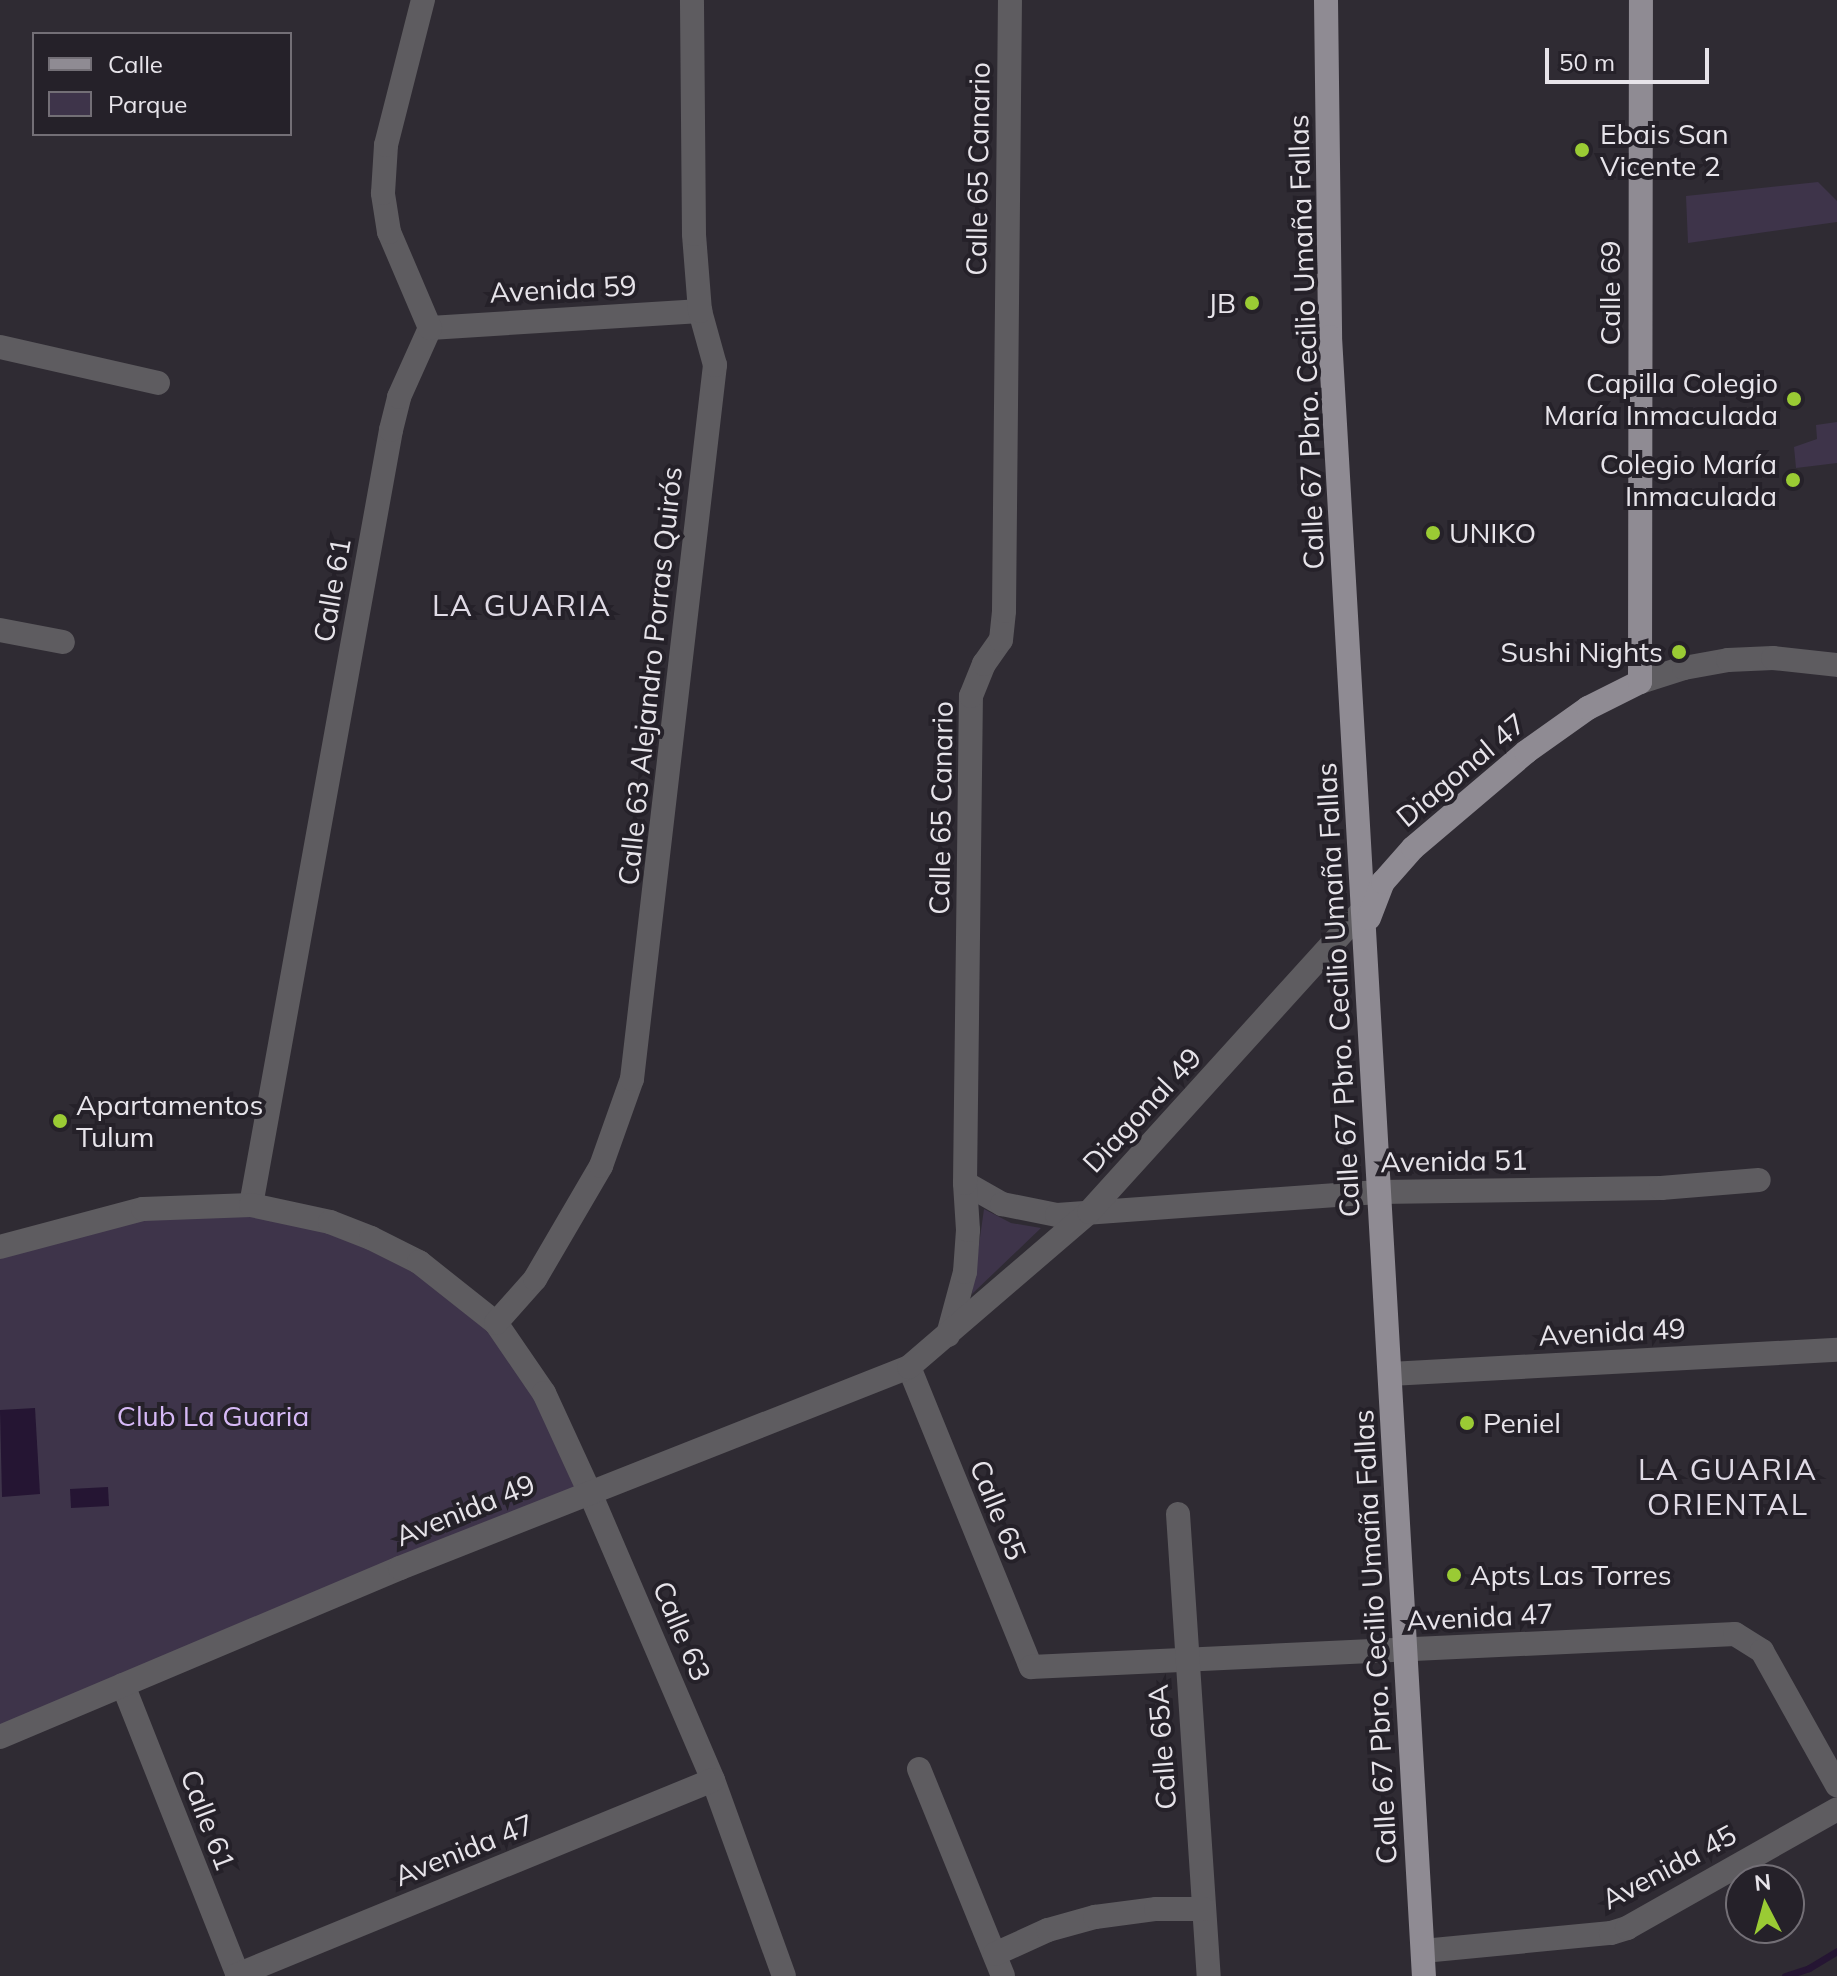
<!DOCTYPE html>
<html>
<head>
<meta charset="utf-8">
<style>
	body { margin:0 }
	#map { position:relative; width:1837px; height:1976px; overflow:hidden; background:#2f2b33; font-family:Mulish,sans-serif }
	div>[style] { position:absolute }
	.green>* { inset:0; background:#3e344a }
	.water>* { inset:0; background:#251533 }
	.stream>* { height:7px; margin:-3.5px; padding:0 3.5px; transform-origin:3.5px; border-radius:3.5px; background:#251533 }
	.minor>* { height:24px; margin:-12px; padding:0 12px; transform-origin:12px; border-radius:12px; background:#5e5c60 }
	.major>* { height:24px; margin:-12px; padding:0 12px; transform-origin:12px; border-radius:12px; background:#8f8b93 }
	.dots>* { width:22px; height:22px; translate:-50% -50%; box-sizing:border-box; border:4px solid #252129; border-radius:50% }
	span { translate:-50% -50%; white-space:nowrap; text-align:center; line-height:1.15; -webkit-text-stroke:8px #252129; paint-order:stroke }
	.poi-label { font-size:28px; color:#e7e4ea }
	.left { translate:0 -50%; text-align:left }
	.right { translate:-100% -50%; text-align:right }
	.street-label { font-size:28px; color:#e7e4ea }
	.park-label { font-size:28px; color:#d6b9f6 }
	.neighbourhood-label { font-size:30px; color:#dfdae5; letter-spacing:2px }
	.legend { position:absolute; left:32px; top:32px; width:260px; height:104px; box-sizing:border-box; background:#252129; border:2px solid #736f76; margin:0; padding:10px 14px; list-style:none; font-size:24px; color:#e7e4ea }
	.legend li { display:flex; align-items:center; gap:16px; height:40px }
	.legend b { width:40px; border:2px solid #736f76 }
	.north { position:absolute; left:1725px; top:1864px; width:80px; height:80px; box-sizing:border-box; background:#252129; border:2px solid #736f76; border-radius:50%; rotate:354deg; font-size:22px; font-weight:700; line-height:32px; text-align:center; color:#e7e4ea }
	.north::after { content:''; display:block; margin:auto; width:28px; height:36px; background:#9acb34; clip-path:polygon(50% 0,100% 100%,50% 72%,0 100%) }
	.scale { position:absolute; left:1545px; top:48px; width:164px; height:36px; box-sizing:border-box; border:4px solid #e7e4ea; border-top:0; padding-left:10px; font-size:24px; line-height:28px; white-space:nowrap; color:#e7e4ea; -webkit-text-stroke:6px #252129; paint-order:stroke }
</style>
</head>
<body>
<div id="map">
	<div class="green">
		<i style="clip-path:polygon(1818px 182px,1837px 201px,1837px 222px,1688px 243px,1686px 196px)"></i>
		<i style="clip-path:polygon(1837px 422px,1837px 463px,1796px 468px,1794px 447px,1817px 439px,1816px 425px)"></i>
		<i style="clip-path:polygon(221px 1204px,371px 1238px,496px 1323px,590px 1493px,0 1737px,0 1247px)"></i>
		<i style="clip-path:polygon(984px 1209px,1011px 1223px,1041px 1228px,972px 1294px)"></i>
	</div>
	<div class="water">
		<i style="clip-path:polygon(35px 1408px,40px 1494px,2px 1497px,0 1410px)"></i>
		<i style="clip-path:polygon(108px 1487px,109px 1506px,71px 1508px,70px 1489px)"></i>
	</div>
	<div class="stream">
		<i style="left:1785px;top:1976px;width:25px;rotate:-18deg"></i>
		<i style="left:1809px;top:1968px;width:33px;rotate:-31deg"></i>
	</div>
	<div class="minor">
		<i style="left:430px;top:328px;width:271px;rotate:-3.6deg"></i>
		<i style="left:0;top:347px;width:162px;rotate:12.8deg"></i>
		<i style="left:0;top:630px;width:64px;rotate:10.8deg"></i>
		<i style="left:1640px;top:682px;width:46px;rotate:-17.7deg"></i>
		<i style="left:1684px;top:668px;width:45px;rotate:-10.3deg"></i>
		<i style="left:1728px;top:660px;width:45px;rotate:-2.5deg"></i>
		<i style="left:1773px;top:658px;width:64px;rotate:6.2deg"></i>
		<i style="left:965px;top:1183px;width:43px;rotate:29.6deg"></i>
		<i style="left:1002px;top:1204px;width:56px;rotate:11.3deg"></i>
		<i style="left:1057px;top:1215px;width:322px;rotate:-4.1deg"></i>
		<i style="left:1378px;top:1192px;width:283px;rotate:-0.8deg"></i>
		<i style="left:1661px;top:1188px;width:98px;rotate:-4.7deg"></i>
		<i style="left:251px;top:1205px;width:788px;rotate:-79.76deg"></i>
		<i style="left:391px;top:430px;width:34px;rotate:-76deg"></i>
		<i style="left:399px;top:397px;width:76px;rotate:-65.8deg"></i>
		<i style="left:430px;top:328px;width:104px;rotate:-113.1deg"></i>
		<i style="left:389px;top:232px;width:39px;rotate:-99deg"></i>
		<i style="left:383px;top:193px;width:48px;rotate:-86.4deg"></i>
		<i style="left:386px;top:145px;width:150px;rotate:-75.7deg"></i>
		<i style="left:0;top:1247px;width:148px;rotate:-14.9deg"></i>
		<i style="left:143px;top:1209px;width:108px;rotate:-2.1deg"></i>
		<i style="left:251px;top:1205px;width:81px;rotate:12.1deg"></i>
		<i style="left:330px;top:1222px;width:44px;rotate:21.3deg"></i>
		<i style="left:371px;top:1238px;width:54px;rotate:26.6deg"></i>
		<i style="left:419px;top:1262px;width:98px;rotate:38.4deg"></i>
		<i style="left:496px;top:1323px;width:85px;rotate:55.6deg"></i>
		<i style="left:544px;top:1393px;width:110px;rotate:65.3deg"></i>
		<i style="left:590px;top:1493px;width:312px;rotate:66.8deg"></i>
		<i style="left:713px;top:1780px;width:208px;rotate:70.1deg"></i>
		<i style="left:496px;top:1323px;width:59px;rotate:-48.4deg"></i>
		<i style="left:535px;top:1279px;width:131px;rotate:-59.7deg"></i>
		<i style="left:601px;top:1166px;width:92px;rotate:-70.4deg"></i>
		<i style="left:632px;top:1079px;width:719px;rotate:-83.37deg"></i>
		<i style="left:715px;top:365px;width:56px;rotate:-105.5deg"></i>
		<i style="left:700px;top:311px;width:77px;rotate:-94.5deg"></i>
		<i style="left:694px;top:234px;width:234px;rotate:-90.5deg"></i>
		<i style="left:948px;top:1335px;width:65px;rotate:-74.9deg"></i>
		<i style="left:965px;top:1272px;width:42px;rotate:-85.9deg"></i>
		<i style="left:968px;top:1230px;width:47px;rotate:-93.7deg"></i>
		<i style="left:965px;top:1183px;width:487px;rotate:-89.3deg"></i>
		<i style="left:971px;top:696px;width:35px;rotate:-68deg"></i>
		<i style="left:984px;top:664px;width:29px;rotate:-55deg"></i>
		<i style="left:1001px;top:640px;width:29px;rotate:-84deg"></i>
		<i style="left:1004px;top:611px;width:611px;rotate:-89.44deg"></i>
		<i style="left:909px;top:1367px;width:324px;rotate:67.9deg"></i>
		<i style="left:1031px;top:1667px;width:705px;rotate:-2.68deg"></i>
		<i style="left:1735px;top:1634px;width:32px;rotate:32deg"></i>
		<i style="left:1762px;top:1651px;width:154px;rotate:60.8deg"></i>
		<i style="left:1390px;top:1374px;width:448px;rotate:-3.1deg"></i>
		<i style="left:1178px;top:1514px;width:463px;rotate:86.2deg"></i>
		<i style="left:123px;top:1685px;width:313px;rotate:68.4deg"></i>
		<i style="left:0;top:1737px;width:434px;rotate:-22.9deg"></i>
		<i style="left:400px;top:1568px;width:547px;rotate:-21.55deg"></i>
		<i style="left:909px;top:1367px;width:238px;rotate:-40.7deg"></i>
		<i style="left:1089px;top:1212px;width:408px;rotate:-47.8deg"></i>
		<i style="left:919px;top:1769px;width:223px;rotate:67.9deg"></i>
		<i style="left:1423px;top:1951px;width:189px;rotate:-5.5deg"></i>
		<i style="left:1611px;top:1933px;width:17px;rotate:-17deg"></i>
		<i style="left:1627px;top:1928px;width:241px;rotate:-29.5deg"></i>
		<i style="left:995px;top:1954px;width:58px;rotate:-24.4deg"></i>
		<i style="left:1048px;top:1930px;width:49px;rotate:-15.5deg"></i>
		<i style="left:1095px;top:1917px;width:62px;rotate:-7.5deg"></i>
		<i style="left:1156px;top:1909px;width:47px"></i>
		<i style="left:237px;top:1975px;width:514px;rotate:-22.28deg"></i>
	</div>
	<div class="major">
		<i style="left:1326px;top:0;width:337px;rotate:89.3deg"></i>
		<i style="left:1330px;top:337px;width:1642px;rotate:86.72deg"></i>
		<i style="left:1369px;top:918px;width:39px;rotate:-69deg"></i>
		<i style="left:1383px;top:882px;width:45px;rotate:-48.6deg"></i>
		<i style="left:1413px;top:848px;width:148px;rotate:-40.3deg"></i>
		<i style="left:1526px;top:752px;width:76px;rotate:-35.4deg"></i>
		<i style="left:1588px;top:708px;width:58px;rotate:-26.6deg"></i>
		<i style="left:1640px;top:682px;width:682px;rotate:-89.92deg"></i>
	</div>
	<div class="dots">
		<i style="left:1582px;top:150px;background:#9acb34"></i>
		<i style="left:1252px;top:303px;background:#9acb34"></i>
		<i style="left:1794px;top:399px;background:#9acb34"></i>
		<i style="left:1793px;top:480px;background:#9acb34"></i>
		<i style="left:1433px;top:533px;background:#9acb34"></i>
		<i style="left:1679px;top:652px;background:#9acb34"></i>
		<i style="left:60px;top:1121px;background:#9acb34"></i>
		<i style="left:1467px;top:1423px;background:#9acb34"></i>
		<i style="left:1454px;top:1575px;background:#9acb34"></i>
	</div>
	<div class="poi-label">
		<span class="left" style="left:1600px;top:150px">Ebais San<br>Vicente 2</span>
		<span class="right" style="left:1236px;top:303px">JB</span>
		<span class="right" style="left:1778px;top:399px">Capilla Colegio<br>María Inmaculada</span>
		<span class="right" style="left:1777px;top:480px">Colegio María<br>Inmaculada</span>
		<span class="left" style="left:1449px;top:533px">UNIKO</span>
		<span class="right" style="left:1663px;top:652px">Sushi Nights</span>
		<span class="left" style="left:76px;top:1121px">Apartamentos<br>Tulum</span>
		<span class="left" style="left:1483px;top:1423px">Peniel</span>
		<span class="left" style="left:1470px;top:1575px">Apts Las Torres</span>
	</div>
	<div class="street-label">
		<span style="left:978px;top:169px;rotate:-89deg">Calle 65 Canario</span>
		<span style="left:563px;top:289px;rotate:-3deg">Avenida 59</span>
		<span style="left:1610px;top:293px;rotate:-90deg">Calle 69</span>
		<span style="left:1306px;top:342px;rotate:-92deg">Calle 67 Pbro. Cecilio Umaña Fallas</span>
		<span style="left:332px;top:590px;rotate:-80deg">Calle 61</span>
		<span style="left:650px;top:676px;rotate:-84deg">Calle 63 Alejandro Porras Quirós</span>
		<span style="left:1461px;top:770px;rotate:-40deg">Diagonal 47</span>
		<span style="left:941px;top:808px;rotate:-89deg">Calle 65 Canario</span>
		<span style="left:1338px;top:990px;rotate:-93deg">Calle 67 Pbro. Cecilio Umaña Fallas</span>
		<span style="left:1142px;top:1110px;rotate:-47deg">Diagonal 49</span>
		<span style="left:1454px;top:1161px;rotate:-1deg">Avenida 51</span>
		<span style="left:1612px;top:1332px;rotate:-3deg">Avenida 49</span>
		<span style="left:465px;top:1510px;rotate:-22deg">Avenida 49</span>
		<span style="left:998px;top:1510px;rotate:68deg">Calle 65</span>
		<span style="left:1480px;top:1617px;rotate:-3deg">Avenida 47</span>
		<span style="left:682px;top:1631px;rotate:67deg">Calle 63</span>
		<span style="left:1375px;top:1637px;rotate:-93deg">Calle 67 Pbro. Cecilio Umaña Fallas</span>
		<span style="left:1162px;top:1747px;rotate:-94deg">Calle 65A</span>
		<span style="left:208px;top:1820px;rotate:69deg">Calle 61</span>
		<span style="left:464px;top:1850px;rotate:-22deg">Avenida 47</span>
		<span style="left:1669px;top:1867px;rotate:-28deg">Avenida 45</span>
	</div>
	<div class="park-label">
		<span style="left:213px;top:1416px">Club La Guaria</span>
	</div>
	<div class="neighbourhood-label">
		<span style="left:522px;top:605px">LA GUARIA</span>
		<span style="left:1728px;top:1486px">LA GUARIA<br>ORIENTAL</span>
	</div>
	<ul class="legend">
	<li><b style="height:10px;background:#8f8b93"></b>Calle</li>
	<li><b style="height:22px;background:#3e344a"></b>Parque</li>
	</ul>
	<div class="north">N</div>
	<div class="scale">50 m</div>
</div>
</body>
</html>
